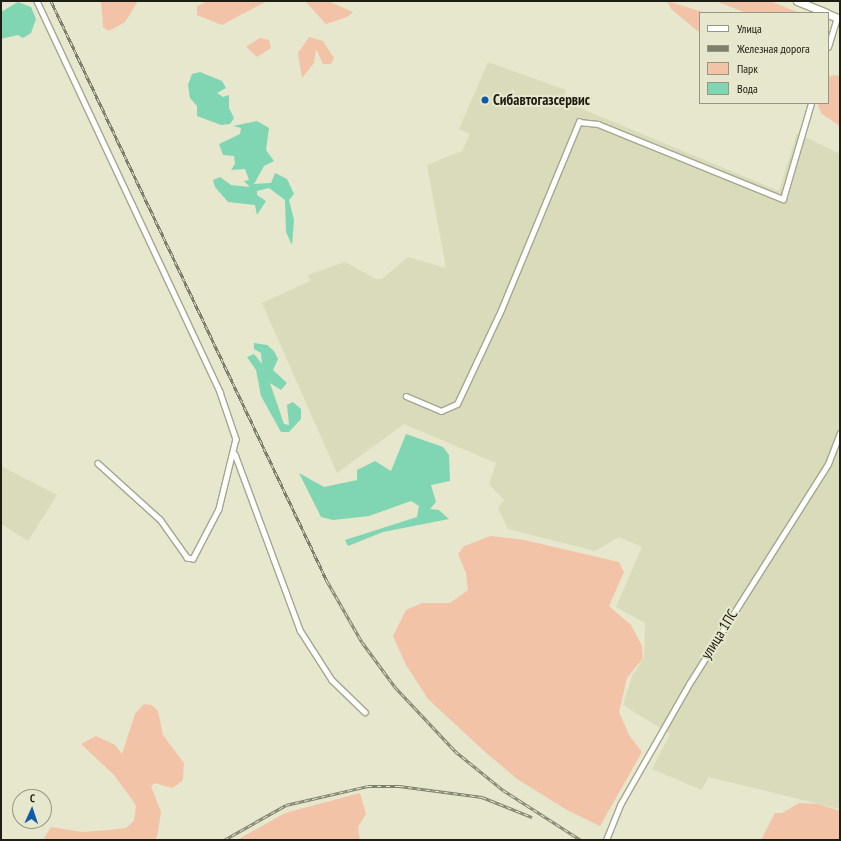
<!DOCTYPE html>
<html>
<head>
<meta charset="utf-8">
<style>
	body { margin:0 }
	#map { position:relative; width:841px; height:841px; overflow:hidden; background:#e6e7cc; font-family:"PT Sans Narrow",sans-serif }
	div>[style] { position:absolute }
	.built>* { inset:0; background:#dadbba }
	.green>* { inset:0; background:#f3c3a8 }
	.water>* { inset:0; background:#80d5b3 }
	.roads { filter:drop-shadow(1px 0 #a5a68d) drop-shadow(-1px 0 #a5a68d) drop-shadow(0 1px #a5a68d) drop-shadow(0 -1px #a5a68d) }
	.street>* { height:4.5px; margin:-2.25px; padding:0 2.25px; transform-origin:2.25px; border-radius:2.25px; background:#fff }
	.primary>* { height:7px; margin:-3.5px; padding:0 3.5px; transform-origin:3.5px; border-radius:3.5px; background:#fff }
	.rail>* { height:3px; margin-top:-1.5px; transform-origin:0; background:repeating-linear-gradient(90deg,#e6e7cc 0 4.5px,#7e7f6c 0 9px); box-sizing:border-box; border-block:1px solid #7e7f6c }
	.dots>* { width:11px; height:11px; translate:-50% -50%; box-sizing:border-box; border:2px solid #e6e7cc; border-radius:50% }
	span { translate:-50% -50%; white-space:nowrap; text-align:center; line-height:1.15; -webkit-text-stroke:4px #e6e7cc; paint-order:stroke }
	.poi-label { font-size:15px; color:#1d1d13; font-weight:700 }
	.left { translate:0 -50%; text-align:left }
	.street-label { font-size:15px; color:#1d1d13 }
	.frame { position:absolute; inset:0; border:2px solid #1d1d13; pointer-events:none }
	.legend { position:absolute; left:699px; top:12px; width:130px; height:92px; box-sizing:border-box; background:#e6e7cc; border:1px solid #969682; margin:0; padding:5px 7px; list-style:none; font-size:12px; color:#1d1d13 }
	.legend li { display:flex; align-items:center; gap:8px; height:20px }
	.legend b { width:20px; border:1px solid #969682 }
	.north { position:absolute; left:12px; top:789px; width:40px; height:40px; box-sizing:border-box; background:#e6e7cc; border:1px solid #969682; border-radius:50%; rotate:3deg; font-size:11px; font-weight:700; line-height:16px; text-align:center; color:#1d1d13 }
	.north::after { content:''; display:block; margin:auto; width:14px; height:18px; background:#0e5cab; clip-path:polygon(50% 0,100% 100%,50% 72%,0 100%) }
</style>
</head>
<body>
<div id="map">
	<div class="built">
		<i style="clip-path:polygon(488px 62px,566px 90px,563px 101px,779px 191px,797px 133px,840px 154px,840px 809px,708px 777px,702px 790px,652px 769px,670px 734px,623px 705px,632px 676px,644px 658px,645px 623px,616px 607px,642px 547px,619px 537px,595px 551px,508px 529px,498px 508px,504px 500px,489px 484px,496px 463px,404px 424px,337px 473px,262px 303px,310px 281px,308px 275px,345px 262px,376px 279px,382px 279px,408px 257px,446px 268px,427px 165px,462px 151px,470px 134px,459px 129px)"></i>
		<i style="clip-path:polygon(1px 466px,57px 495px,28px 541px,1px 524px)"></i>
	</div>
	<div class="green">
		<i style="clip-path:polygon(101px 1px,138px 1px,125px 22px,109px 31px,103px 27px)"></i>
		<i style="clip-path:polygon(208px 1px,267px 1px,222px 25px,197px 15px,197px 6px)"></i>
		<i style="clip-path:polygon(305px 1px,328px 1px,353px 12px,347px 17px,326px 24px)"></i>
		<i style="clip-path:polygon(667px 1px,706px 13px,700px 13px,700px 33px,671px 9px)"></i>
		<i style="clip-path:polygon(716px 1px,770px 1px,800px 13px,746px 13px)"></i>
		<i style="clip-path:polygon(309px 37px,323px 41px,334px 58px,331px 64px,323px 64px,316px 49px,314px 63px,302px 78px,298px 53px)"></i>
		<i style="clip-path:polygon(260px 38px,269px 40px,271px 48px,257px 57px,246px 47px)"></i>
		<i style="clip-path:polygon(834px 75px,840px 76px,840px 126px,822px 114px,818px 106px,819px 103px,828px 103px,828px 77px)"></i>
		<i style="clip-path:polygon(491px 536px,524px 540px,619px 562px,624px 572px,609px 606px,631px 625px,642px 646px,643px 658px,627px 678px,619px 712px,629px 735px,642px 752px,600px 826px,567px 810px,517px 779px,484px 751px,428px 699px,406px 665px,393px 636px,406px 610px,422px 603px,450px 603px,468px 590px,466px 573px,458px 554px,464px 546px)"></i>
		<i style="clip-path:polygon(144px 704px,152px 705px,158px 711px,163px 735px,184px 763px,183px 780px,177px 785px,172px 788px,155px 783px,151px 786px,161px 812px,157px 837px,154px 840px,43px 840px,51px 827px,82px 832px,109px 830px,126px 828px,134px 821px,136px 806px,133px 801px,114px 775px,81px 744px,96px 736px,115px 745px,122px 754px,135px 714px)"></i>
		<i style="clip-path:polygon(360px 793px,366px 814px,358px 827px,360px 840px,237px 840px,285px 813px)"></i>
		<i style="clip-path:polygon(799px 803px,819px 804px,840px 811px,840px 840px,761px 840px,775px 813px,782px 813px)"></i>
	</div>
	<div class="water">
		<i style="clip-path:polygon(18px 2px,31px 7px,36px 19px,31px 33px,23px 38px,18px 35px,1px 39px,1px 12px)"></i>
		<i style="clip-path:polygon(200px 72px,222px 81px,226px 88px,217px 93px,223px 97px,229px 95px,229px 108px,234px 118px,230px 124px,221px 125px,197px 116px,197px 106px,190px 98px,188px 85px,192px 74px)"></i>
		<i style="clip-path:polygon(257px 121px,269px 128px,266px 150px,274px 161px,264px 166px,254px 184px,271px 183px,275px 173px,287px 179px,294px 194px,289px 200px,294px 220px,292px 245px,286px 232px,285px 200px,269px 188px,257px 191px,257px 195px,266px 201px,257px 215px,255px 205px,228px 202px,215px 187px,213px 180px,220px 177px,231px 185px,250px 187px,244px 181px,249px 180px,245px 169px,231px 170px,235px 164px,234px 156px,223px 155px,219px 144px,240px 134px,241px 128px,233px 126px)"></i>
		<i style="clip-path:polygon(254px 343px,267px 345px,274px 351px,278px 359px,273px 370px,287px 383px,281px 390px,270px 383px,284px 424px,289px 425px,287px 405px,293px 402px,301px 409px,301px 419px,289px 432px,281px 432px,261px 396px,256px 370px,247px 357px,254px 354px,262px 364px,261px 353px,254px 349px)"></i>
		<i style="clip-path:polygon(406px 434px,443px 447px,449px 455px,450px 481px,431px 485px,436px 502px,430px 509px,439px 510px,449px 519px,383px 532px,348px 546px,345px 540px,417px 517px,419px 506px,411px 501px,369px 516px,333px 520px,321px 517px,299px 473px,324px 487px,357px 480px,357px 470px,375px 461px,391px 471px)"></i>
	</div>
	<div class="roads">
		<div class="street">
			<i style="left:37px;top:1px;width:432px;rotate:64.9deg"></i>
			<i style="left:220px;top:392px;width:50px;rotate:71.2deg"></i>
			<i style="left:236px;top:439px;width:72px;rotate:103.7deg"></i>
			<i style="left:219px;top:509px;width:56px;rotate:117.5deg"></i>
			<i style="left:193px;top:559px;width:6px;rotate:-171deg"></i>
			<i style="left:187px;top:558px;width:47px;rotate:-125.4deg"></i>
			<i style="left:160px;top:520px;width:84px;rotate:-137.9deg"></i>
			<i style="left:828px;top:47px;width:30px;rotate:-73deg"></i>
			<i style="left:406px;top:396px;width:38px;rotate:23deg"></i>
			<i style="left:441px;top:411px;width:17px;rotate:-24deg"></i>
			<i style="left:457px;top:404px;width:104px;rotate:-64.9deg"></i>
			<i style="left:501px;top:310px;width:204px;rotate:-67.5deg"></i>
			<i style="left:579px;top:122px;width:19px;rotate:6deg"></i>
			<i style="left:598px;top:124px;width:200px;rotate:22.1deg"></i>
			<i style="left:783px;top:199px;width:100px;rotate:-73.7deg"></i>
			<i style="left:235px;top:454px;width:188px;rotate:69.7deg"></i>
			<i style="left:300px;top:630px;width:59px;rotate:57.4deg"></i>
			<i style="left:332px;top:680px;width:46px;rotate:44.1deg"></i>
			<i style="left:606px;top:840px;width:38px;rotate:-68deg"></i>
			<i style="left:620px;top:805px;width:139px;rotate:-60.3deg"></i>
			<i style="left:689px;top:684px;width:260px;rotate:-57.7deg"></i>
			<i style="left:828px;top:464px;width:33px;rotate:-69deg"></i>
		</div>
		<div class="primary">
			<i style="left:797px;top:1px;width:31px;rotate:22deg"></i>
			<i style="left:828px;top:14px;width:13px;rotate:23deg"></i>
		</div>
	</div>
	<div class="rail">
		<i style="left:51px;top:1px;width:642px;rotate:64.55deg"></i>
		<i style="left:327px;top:581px;width:70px;rotate:60.2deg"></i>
		<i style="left:362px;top:642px;width:56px;rotate:53.7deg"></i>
		<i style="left:395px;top:687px;width:88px;rotate:46.8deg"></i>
		<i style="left:455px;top:751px;width:62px;rotate:39.1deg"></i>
		<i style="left:503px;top:790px;width:93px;rotate:32.7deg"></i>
		<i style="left:224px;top:840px;width:71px;rotate:-29.4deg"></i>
		<i style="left:286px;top:805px;width:84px;rotate:-13deg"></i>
		<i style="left:368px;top:786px;width:31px"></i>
		<i style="left:399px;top:786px;width:84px;rotate:7.5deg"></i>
		<i style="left:482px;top:797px;width:54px;rotate:21.8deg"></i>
	</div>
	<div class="dots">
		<i style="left:485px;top:100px;background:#0e5cab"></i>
	</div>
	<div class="poi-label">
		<span class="left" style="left:493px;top:100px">Сибавтогазсервис</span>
	</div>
	<div class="street-label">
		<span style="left:719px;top:634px;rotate:-58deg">улица 1ПС</span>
	</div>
	<div class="frame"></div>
	<ul class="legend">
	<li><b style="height:5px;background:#fff"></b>Улица</li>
	<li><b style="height:5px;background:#7e7f6c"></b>Железная дорога</li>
	<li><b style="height:11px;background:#f3c3a8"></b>Парк</li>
	<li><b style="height:11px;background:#80d5b3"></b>Вода</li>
	</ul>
	<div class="north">С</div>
</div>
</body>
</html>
